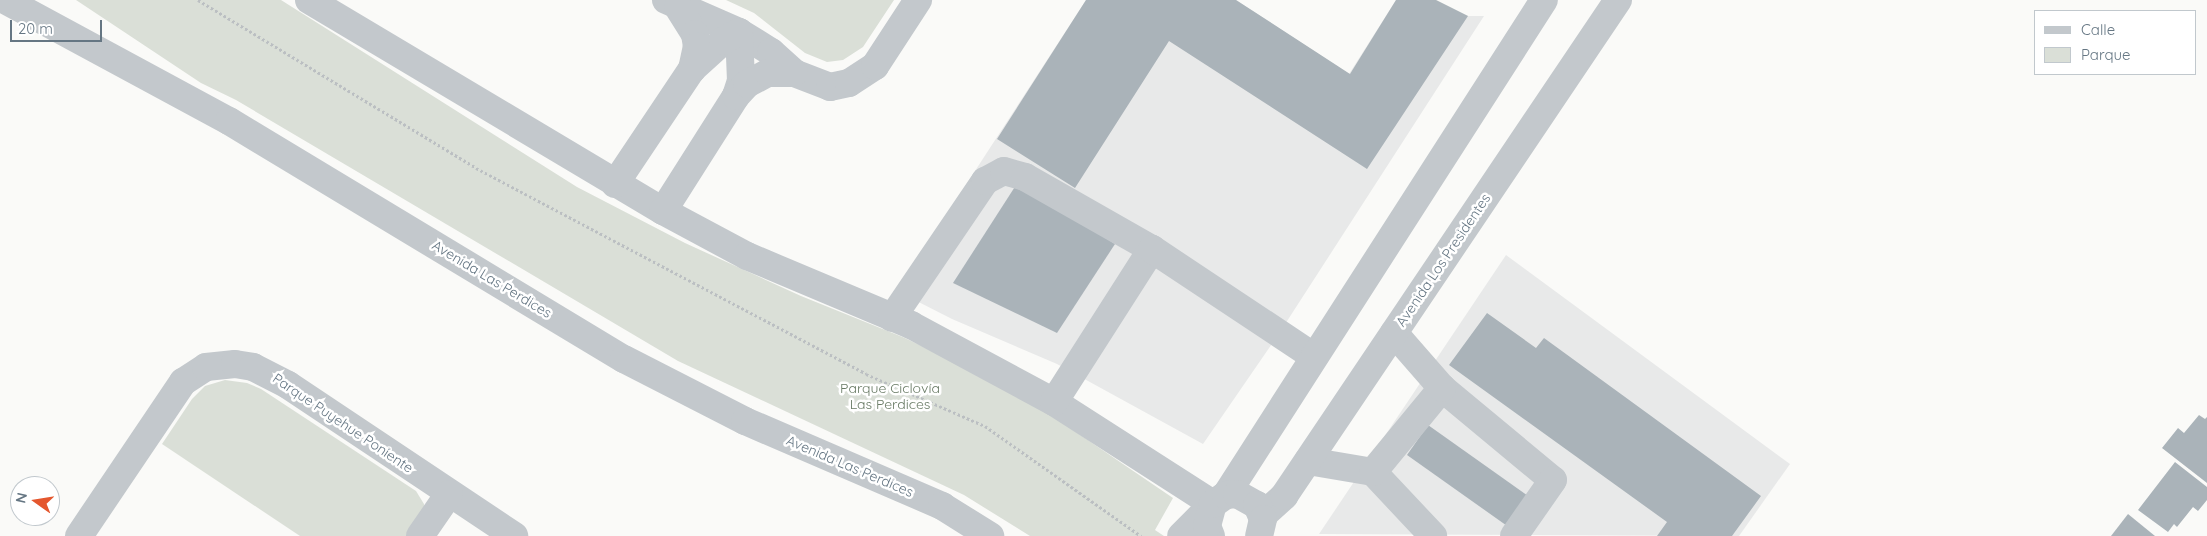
<!DOCTYPE html>
<html>
<head>
<meta charset="utf-8">
<style>
	body { margin:0 }
	#map { position:relative; width:2207px; height:536px; overflow:hidden; background:#fafaf8; font-family:Quicksand,sans-serif }
	div>[style] { position:absolute }
	.built>* { inset:0; background:#e8e9e9 }
	.green>* { inset:0; background:#dadfd7 }
	.building>* { inset:0; background:#aab3b9 }
	.path>* { height:3px; margin-top:-1.5px; transform-origin:0; background:repeating-linear-gradient(90deg,#bbbfc2 0 2.5px,transparent 0 5px) }
	.minor>* { height:28px; margin:-14px; padding:0 14px; transform-origin:14px; border-radius:14px; background:#c3c8cc }
	span { translate:-50% -50%; white-space:nowrap; text-align:center; line-height:1.15; -webkit-text-stroke:5px #fff; paint-order:stroke }
	.street-label { font-size:14px; color:#657683 }
	.park-label { font-size:14px; color:#687a64 }
	.legend { position:absolute; left:2034px; top:10px; width:162px; height:65px; box-sizing:border-box; background:#fff; border:1px solid #c1c8cd; margin:0; padding:6px 9px; list-style:none; font-size:15px; color:#657683 }
	.legend li { display:flex; align-items:center; gap:10px; height:25px }
	.legend b { width:25px; border:1px solid #c1c8cd }
	.north { position:absolute; left:10px; top:476px; width:50px; height:50px; box-sizing:border-box; background:#fff; border:1px solid #c1c8cd; border-radius:50%; rotate:283deg; font-size:14px; font-weight:700; line-height:20px; text-align:center; color:#657683 }
	.north::after { content:''; display:block; margin:auto; width:18px; height:22px; background:#e4572e; clip-path:polygon(50% 0,100% 100%,50% 72%,0 100%) }
	.scale { position:absolute; left:10px; top:20px; width:92px; height:22px; box-sizing:border-box; border:2px solid #657683; border-top:0; padding-left:6px; font-size:15px; line-height:18px; white-space:nowrap; color:#657683; -webkit-text-stroke:4px #fff; paint-order:stroke }
</style>
</head>
<body>
<div id="map">
	<div class="built">
		<i style="clip-path:polygon(1086px 0,1236px 0,1349px 74px,1396px 0,1436px 0,1468px 16px,1484px 16px,1280px 332px,1203px 444px,1057px 364px,952px 319px,897px 291px)"></i>
		<i style="clip-path:polygon(1506px 255px,1790px 464px,1739px 536px,1319px 534px)"></i>
	</div>
	<div class="green">
		<i style="clip-path:polygon(76px 0,281px 0,577px 187px,685px 243px,801px 296px,905px 338px,1023px 396px,1173px 498px,1155px 530px,1164px 536px,1030px 536px,964px 495px,678px 361px,236px 100px,201px 83px)"></i>
		<i style="clip-path:polygon(726px 0,894px 0,863px 47px,843px 60px,827px 62px,805px 53px,754px 13px)"></i>
		<i style="clip-path:polygon(225px 380px,247px 383px,261px 389px,416px 491px,424px 504px,425px 511px,411px 536px,300px 536px,162px 444px,192px 399px,205px 386px)"></i>
	</div>
	<div class="building">
		<i style="clip-path:polygon(1086px 0,1236px 0,1350px 74px,1396px 0,1436px 0,1468px 16px,1367px 169px,1169px 41px,1075px 188px,997px 139px)"></i>
		<i style="clip-path:polygon(1018px 182px,1115px 244px,1057px 333px,953px 283px)"></i>
		<i style="clip-path:polygon(1487px 313px,1536px 348px,1544px 338px,1761px 496px,1732px 536px,1657px 536px,1667px 522px,1449px 365px)"></i>
		<i style="clip-path:polygon(2199px 415px,2205px 419px,2207px 417px,2207px 483px,2162px 448px,2178px 428px,2184px 433px)"></i>
		<i style="clip-path:polygon(1428px 425px,1531px 498px,1510px 528px,1407px 455px)"></i>
		<i style="clip-path:polygon(2175px 462px,2207px 487px,2207px 500px,2198px 511px,2193px 507px,2177px 527px,2174px 524px,2168px 532px,2138px 510px)"></i>
		<i style="clip-path:polygon(2128px 514px,2155px 536px,2111px 536px)"></i>
	</div>
	<div class="path">
		<i style="left:198px;top:0;width:325px;rotate:31.1deg"></i>
		<i style="left:476px;top:168px;width:441px;rotate:27.8deg"></i>
		<i style="left:866px;top:374px;width:130px;rotate:23.6deg"></i>
		<i style="left:985px;top:426px;width:191px;rotate:35.2deg"></i>
	</div>
	<div class="minor">
		<i style="left:5px;top:0;width:255px;rotate:28.4deg"></i>
		<i style="left:229px;top:121px;width:461px;rotate:31.1deg"></i>
		<i style="left:624px;top:359px;width:136px;rotate:27.1deg"></i>
		<i style="left:745px;top:421px;width:215px;rotate:23.3deg"></i>
		<i style="left:942px;top:506px;width:57px;rotate:32deg"></i>
		<i style="left:309px;top:0;width:412px;rotate:30.8deg"></i>
		<i style="left:663px;top:211px;width:95px;rotate:28.2deg"></i>
		<i style="left:747px;top:256px;width:178px;rotate:22.8deg"></i>
		<i style="left:911px;top:325px;width:162px;rotate:28.3deg"></i>
		<i style="left:1054px;top:402px;width:189px;rotate:32.7deg"></i>
		<i style="left:1213px;top:504px;width:45px;rotate:135deg"></i>
		<i style="left:666px;top:0;width:80px;rotate:23.7deg"></i>
		<i style="left:739px;top:32px;width:38px;rotate:32deg"></i>
		<i style="left:771px;top:52px;width:31px;rotate:42deg"></i>
		<i style="left:794px;top:73px;width:39px;rotate:21deg"></i>
		<i style="left:830px;top:87px;width:19px;rotate:-12deg"></i>
		<i style="left:849px;top:83px;width:31px;rotate:-33deg"></i>
		<i style="left:875px;top:66px;width:79px;rotate:-56.9deg"></i>
		<i style="left:678px;top:7px;width:32px;rotate:58deg"></i>
		<i style="left:695px;top:34px;width:12px;rotate:81deg"></i>
		<i style="left:697px;top:46px;width:24px;rotate:102deg"></i>
		<i style="left:736px;top:96px;width:16px;rotate:-72deg"></i>
		<i style="left:741px;top:81px;width:49px;rotate:-92.3deg"></i>
		<i style="left:615px;top:184px;width:138px;rotate:-56.2deg"></i>
		<i style="left:692px;top:69px;width:42px;rotate:-42.1deg"></i>
		<i style="left:723px;top:41px;width:18px;rotate:-29deg"></i>
		<i style="left:663px;top:211px;width:136px;rotate:-57.6deg"></i>
		<i style="left:736px;top:96px;width:16px;rotate:-47deg"></i>
		<i style="left:747px;top:84px;width:24px;rotate:-28deg"></i>
		<i style="left:768px;top:73px;width:26px"></i>
		<i style="left:892px;top:318px;width:166px;rotate:-55.8deg"></i>
		<i style="left:985px;top:181px;width:21px;rotate:-28deg"></i>
		<i style="left:1004px;top:171px;width:22px;rotate:16deg"></i>
		<i style="left:1025px;top:177px;width:146px;rotate:29.6deg"></i>
		<i style="left:1442px;top:388px;width:144px;rotate:39.7deg"></i>
		<i style="left:1553px;top:480px;width:68px;rotate:124.9deg"></i>
		<i style="left:1054px;top:402px;width:182px;rotate:-57.4deg"></i>
		<i style="left:1152px;top:249px;width:193px;rotate:33.6deg"></i>
		<i style="left:1308px;top:461px;width:66px;rotate:9.6deg"></i>
		<i style="left:1373px;top:472px;width:88px;rotate:46.8deg"></i>
		<i style="left:1373px;top:472px;width:109px;rotate:-50.6deg"></i>
		<i style="left:1442px;top:388px;width:73px;rotate:-131.1deg"></i>
		<i style="left:1226px;top:495px;width:588px;rotate:-57.28deg"></i>
		<i style="left:1262px;top:516px;width:30px;rotate:-42deg"></i>
		<i style="left:1284px;top:496px;width:598px;rotate:-56.04deg"></i>
		<i style="left:79px;top:536px;width:186px;rotate:-56deg"></i>
		<i style="left:183px;top:382px;width:27px;rotate:-33deg"></i>
		<i style="left:206px;top:367px;width:29px;rotate:-6deg"></i>
		<i style="left:235px;top:364px;width:18px;rotate:9deg"></i>
		<i style="left:253px;top:367px;width:39px;rotate:27deg"></i>
		<i style="left:288px;top:385px;width:272px;rotate:33.7deg"></i>
		<i style="left:420px;top:536px;width:51px;rotate:-55.4deg"></i>
		<i style="left:1211px;top:536px;width:11px;rotate:-112deg"></i>
		<i style="left:1207px;top:526px;width:23px;rotate:-75deg"></i>
		<i style="left:1213px;top:504px;width:16px;rotate:-35deg"></i>
		<i style="left:1226px;top:495px;width:11px;rotate:-5deg"></i>
		<i style="left:1237px;top:494px;width:23px;rotate:29deg"></i>
		<i style="left:1257px;top:505px;width:15px;rotate:67deg"></i>
		<i style="left:1263px;top:519px;width:17px;rotate:103deg"></i>
	</div>
	<div class="street-label">
		<span style="left:1443px;top:260px;rotate:-56deg">Avenida Los Presidentes</span>
		<span style="left:492px;top:279px;rotate:31deg">Avenida Las Perdices</span>
		<span style="left:343px;top:423px;rotate:34deg">Parque Puyehue Poniente</span>
		<span style="left:850px;top:466px;rotate:23deg">Avenida Las Perdices</span>
	</div>
	<div class="park-label">
		<span style="left:890px;top:396px">Parque Ciclovía<br>Las Perdices</span>
	</div>
	<ul class="legend">
	<li><b style="height:6px;background:#c3c8cc"></b>Calle</li>
	<li><b style="height:14px;background:#dadfd7"></b>Parque</li>
	</ul>
	<div class="north">N</div>
	<div class="scale">20 m</div>
</div>
</body>
</html>
